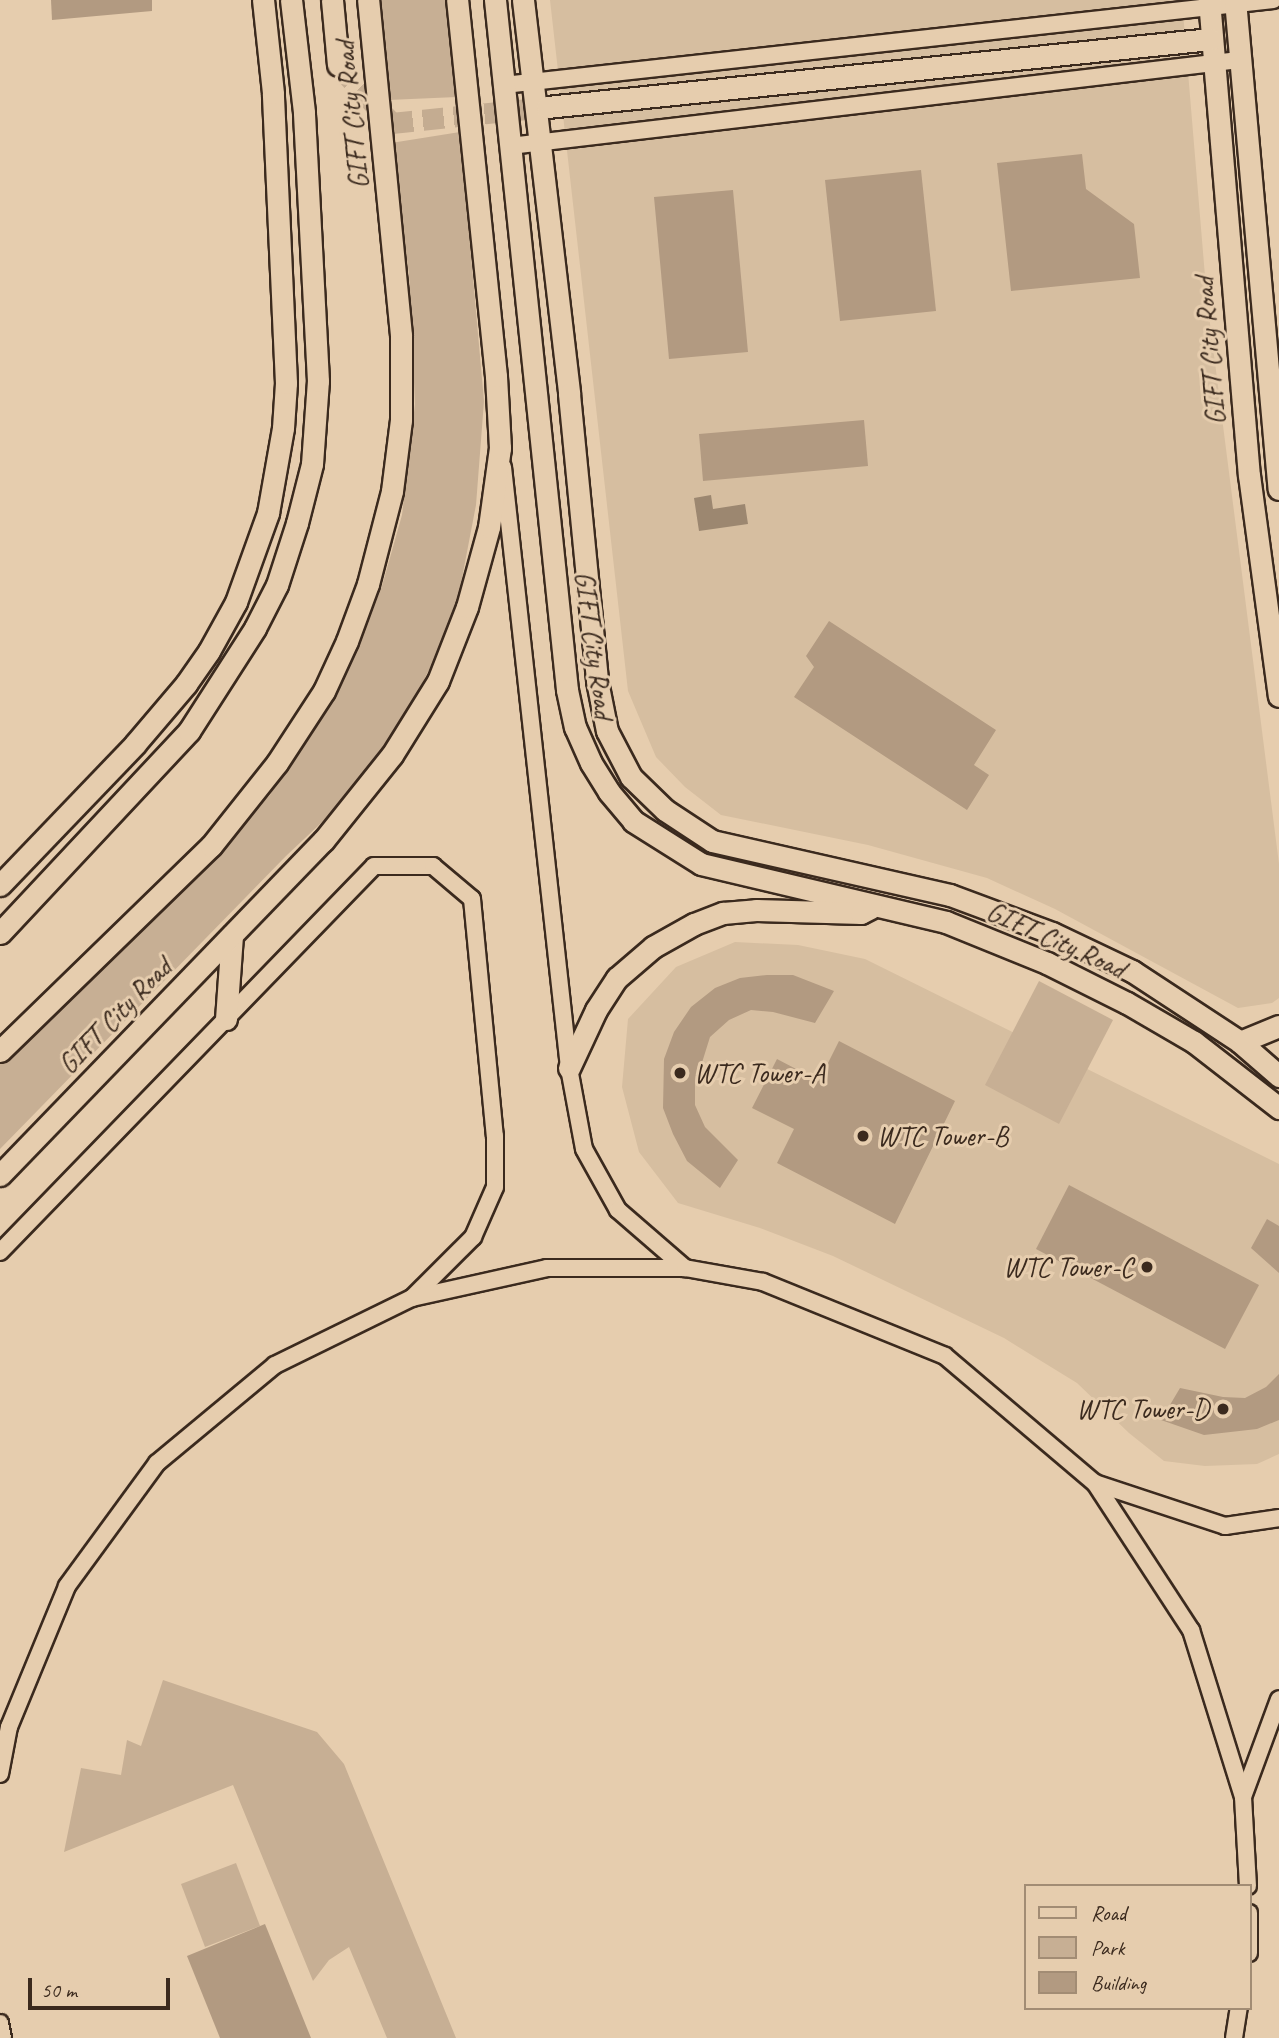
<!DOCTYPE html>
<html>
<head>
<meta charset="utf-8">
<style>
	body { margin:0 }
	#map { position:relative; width:1279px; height:2038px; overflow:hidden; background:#e6cdae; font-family:Caveat,sans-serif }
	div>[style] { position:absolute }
	.built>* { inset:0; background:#d6bea0 }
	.green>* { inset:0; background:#c7af94 }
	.water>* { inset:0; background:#9c8770 }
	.building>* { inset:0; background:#b29a81 }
	.tertiary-tunnel>* { height:21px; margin-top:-10.5px; transform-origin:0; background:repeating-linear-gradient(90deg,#c4ac91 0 21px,transparent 0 31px) }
	.roads { filter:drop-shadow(2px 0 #3b2a1e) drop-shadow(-2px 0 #3b2a1e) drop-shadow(0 2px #3b2a1e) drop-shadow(0 -2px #3b2a1e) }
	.minor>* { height:16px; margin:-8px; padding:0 8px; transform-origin:8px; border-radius:8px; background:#e6cdae }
	.tertiary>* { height:21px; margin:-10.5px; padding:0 10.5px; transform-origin:10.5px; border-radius:10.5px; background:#e6cdae }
	.dots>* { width:19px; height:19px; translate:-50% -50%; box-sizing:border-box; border:4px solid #e6cdae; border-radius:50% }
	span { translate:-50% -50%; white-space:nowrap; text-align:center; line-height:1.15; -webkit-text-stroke:6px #e6cdae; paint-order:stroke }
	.street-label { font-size:28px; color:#3b2a1e }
	.poi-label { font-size:28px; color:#3b2a1e }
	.left { translate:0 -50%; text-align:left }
	.right { translate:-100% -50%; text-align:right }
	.legend { position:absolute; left:1024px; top:1884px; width:228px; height:126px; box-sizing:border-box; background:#e6cdae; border:2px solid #a28c74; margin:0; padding:9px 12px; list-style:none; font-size:21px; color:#3b2a1e }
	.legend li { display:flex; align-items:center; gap:14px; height:35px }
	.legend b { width:35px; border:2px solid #a28c74 }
	.scale { position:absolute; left:28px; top:1978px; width:142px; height:32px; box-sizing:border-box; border:4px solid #3b2a1e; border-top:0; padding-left:9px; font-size:21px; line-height:24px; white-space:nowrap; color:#3b2a1e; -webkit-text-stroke:5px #e6cdae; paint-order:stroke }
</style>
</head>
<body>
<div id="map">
	<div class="built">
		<i style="clip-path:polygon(550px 0,1182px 0,1207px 300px,1279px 864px,1279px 998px,1272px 1003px,1238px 1008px,1055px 909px,987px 878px,868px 845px,721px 815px,685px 787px,656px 757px,628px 691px)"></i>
		<i style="clip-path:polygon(735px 942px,798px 945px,865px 959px,1279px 1164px,1279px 1454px,1257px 1464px,1205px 1466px,1164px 1461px,1129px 1433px,1077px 1383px,1004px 1338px,833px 1256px,760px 1228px,678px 1203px,639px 1152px,622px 1087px,628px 1019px,676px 967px)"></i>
	</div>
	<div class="green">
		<i style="clip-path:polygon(378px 0,446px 0,457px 97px,388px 100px)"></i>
		<i style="clip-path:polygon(460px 132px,484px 401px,476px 505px,457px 604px,434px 660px,405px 717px,355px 791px,286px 856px,0 1149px,0 1064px,270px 795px,358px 647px,382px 586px,402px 515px,415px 404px,409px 274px,391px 143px)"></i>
		<i style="clip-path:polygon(1039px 981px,1113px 1020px,1059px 1124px,985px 1085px)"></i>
		<i style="clip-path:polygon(163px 1680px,317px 1732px,344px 1764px,456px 2038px,387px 2038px,349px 1947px,329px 1960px,313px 1981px,233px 1785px,64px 1852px,81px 1768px,121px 1775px,127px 1740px,141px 1746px)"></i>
		<i style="clip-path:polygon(236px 1863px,260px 1926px,205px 1947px,181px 1884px)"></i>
	</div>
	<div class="water">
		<i style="clip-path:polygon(711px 495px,713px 509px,745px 504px,748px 524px,699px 531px,694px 498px)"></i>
	</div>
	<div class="building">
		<i style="clip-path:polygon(51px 0,152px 0,152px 11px,52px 20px)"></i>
		<i style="clip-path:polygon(1082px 154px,1086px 189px,1134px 224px,1140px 278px,1011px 291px,997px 163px)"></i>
		<i style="clip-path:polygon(921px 170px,936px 311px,840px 321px,825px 180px)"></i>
		<i style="clip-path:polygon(733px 190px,748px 352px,669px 359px,654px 197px)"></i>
		<i style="clip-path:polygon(864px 420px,868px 466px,703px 481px,699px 434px)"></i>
		<i style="clip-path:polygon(829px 621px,996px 730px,974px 765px,989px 775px,967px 810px,794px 697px,814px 667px,806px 656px)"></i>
		<i style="clip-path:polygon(767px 975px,793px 975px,834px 991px,815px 1023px,773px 1012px,751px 1010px,729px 1020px,710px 1037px,695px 1085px,695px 1105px,705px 1127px,738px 1160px,720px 1188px,687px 1161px,673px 1134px,663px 1108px,664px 1059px,674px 1032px,691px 1007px,715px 988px,740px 978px)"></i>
		<i style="clip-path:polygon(839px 1041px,955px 1101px,895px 1224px,777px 1163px,794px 1129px,752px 1108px,777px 1059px,819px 1081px)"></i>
		<i style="clip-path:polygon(1069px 1185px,1259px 1285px,1225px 1349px,1036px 1249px)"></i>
		<i style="clip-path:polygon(1267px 1219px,1279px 1226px,1279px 1273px,1251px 1248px)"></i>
		<i style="clip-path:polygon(1279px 1374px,1279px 1420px,1257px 1429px,1204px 1435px,1161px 1420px,1180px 1388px,1223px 1397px,1245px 1398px,1266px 1387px)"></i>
		<i style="clip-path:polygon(265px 1924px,311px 2038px,220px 2038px,187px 1956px)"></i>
	</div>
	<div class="tertiary-tunnel">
		<i style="left:338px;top:65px;width:79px;rotate:47deg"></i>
		<i style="left:392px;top:123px;width:156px;rotate:-5.9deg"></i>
	</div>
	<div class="roads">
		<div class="minor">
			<i style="left:504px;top:85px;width:774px;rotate:-6.31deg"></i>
			<i style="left:510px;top:146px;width:734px;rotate:-6.73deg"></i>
			<i style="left:503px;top:467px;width:605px;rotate:83.73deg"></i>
			<i style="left:569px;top:1068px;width:82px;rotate:79.5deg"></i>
			<i style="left:584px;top:1149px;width:70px;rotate:60.9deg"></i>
			<i style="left:618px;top:1210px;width:89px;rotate:40.9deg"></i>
			<i style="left:0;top:1252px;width:537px;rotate:-45.9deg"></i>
			<i style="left:374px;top:866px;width:59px"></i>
			<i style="left:433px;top:866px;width:51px;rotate:40.2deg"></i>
			<i style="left:472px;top:899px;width:238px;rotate:84.5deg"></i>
			<i style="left:495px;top:1136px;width:51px;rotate:90deg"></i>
			<i style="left:495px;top:1187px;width:55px;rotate:113.7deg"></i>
			<i style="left:473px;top:1237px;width:86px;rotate:135deg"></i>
			<i style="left:1095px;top:1483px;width:137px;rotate:18.3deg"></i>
			<i style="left:1225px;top:1526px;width:55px;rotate:-8.4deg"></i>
			<i style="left:0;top:1774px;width:48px;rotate:-79.2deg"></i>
			<i style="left:9px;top:1727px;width:152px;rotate:-67.6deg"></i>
			<i style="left:67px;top:1586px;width:152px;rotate:-53.8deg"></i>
			<i style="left:157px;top:1463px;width:153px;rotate:-39.7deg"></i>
			<i style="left:275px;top:1365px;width:153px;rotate:-26.1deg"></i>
			<i style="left:412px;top:1298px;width:138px;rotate:-12.5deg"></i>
			<i style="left:547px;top:1268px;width:138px"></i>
			<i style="left:685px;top:1268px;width:79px;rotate:10.2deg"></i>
			<i style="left:763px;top:1282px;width:196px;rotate:22.1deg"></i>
			<i style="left:945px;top:1356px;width:197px;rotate:40.3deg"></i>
			<i style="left:1095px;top:1483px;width:176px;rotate:56.9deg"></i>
			<i style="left:1191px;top:1630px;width:175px;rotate:72.7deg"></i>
			<i style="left:1243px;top:1797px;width:89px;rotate:86.8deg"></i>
			<i style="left:1243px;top:1797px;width:104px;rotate:-69.8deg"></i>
			<i style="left:1249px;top:1913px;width:40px;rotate:90deg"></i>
			<i style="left:0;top:2023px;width:15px;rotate:79deg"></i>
			<i style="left:1234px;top:2038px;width:30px;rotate:-81deg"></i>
		</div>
		<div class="tertiary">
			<i style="left:332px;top:0;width:65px;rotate:84.7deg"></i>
			<i style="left:495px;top:0;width:694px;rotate:84.04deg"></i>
			<i style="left:567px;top:690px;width:38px;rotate:78deg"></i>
			<i style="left:575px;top:727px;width:39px;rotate:66deg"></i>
			<i style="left:591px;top:763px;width:34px;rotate:58deg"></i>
			<i style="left:609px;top:792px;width:38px;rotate:50deg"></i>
			<i style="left:633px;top:821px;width:80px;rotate:32.3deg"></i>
			<i style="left:701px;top:864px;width:252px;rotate:13.3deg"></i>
			<i style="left:946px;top:922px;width:109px;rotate:22.1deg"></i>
			<i style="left:1047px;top:963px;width:89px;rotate:26.6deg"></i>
			<i style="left:1127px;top:1003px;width:78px;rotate:30.2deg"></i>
			<i style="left:1194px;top:1042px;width:108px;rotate:37.8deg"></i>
			<i style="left:523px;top:0;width:397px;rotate:83.3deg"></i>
			<i style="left:569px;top:394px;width:288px;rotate:84.4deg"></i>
			<i style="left:597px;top:681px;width:51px;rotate:78.7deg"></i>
			<i style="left:607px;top:731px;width:52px;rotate:62.4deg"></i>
			<i style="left:631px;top:777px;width:47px;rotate:44.1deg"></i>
			<i style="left:665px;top:810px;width:56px;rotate:33.4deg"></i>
			<i style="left:712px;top:841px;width:244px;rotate:12.8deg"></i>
			<i style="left:950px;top:895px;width:109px;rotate:20.4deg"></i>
			<i style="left:1052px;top:933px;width:89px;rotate:25.4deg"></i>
			<i style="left:1132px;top:971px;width:129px;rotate:33.3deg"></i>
			<i style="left:1240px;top:1042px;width:52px;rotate:41.1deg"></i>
			<i style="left:1209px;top:0;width:477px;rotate:85.2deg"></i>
			<i style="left:1249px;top:475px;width:223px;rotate:82.3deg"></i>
			<i style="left:1235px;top:0;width:491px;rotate:84.9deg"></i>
			<i style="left:547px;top:107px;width:667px;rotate:-5.85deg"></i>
			<i style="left:0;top:885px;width:195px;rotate:-46.2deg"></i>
			<i style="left:135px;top:744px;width:79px;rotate:-49.6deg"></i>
			<i style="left:186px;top:684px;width:40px;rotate:-55.1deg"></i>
			<i style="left:209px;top:651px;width:56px;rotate:-61.1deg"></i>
			<i style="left:236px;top:602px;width:95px;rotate:-70.2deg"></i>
			<i style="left:268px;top:513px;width:86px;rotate:-80deg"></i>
			<i style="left:283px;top:428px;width:45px;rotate:-86.2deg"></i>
			<i style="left:286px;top:383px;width:290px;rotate:-92.6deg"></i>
			<i style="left:273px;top:93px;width:94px;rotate:-96.1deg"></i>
			<i style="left:0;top:933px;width:277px;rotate:-46.9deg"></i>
			<i style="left:189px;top:731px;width:122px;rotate:-57.3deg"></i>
			<i style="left:255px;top:628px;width:48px;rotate:-62.9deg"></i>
			<i style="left:277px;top:585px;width:65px;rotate:-72.1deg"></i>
			<i style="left:297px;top:523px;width:61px;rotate:-75.7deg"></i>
			<i style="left:312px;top:464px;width:83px;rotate:-85.9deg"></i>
			<i style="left:318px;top:381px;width:269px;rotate:-93deg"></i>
			<i style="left:304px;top:112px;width:113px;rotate:-96.6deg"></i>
			<i style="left:226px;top:1019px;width:84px;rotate:-85.9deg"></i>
			<i style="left:1240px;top:1042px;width:42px;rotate:-22.3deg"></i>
			<i style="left:0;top:1051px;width:294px;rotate:-44.2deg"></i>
			<i style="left:211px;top:846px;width:106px;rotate:-51.5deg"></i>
			<i style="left:277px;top:763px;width:86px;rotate:-56.9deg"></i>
			<i style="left:324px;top:691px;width:55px;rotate:-65.3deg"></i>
			<i style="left:347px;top:641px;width:61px;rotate:-69.8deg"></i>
			<i style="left:368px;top:584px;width:96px;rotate:-75.5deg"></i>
			<i style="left:392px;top:491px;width:72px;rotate:-82.8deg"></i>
			<i style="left:401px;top:420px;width:85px;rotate:-90deg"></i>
			<i style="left:401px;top:335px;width:337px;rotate:-95.6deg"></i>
			<i style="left:569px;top:1068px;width:64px;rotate:-65deg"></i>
			<i style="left:596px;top:1010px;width:38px;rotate:-57deg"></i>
			<i style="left:617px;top:978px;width:48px;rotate:-40.7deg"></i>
			<i style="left:653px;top:947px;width:47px;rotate:-29.3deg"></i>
			<i style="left:694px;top:924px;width:31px;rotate:-21deg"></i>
			<i style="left:723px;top:913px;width:33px;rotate:-5deg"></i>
			<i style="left:756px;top:910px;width:105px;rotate:1.6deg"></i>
			<i style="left:861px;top:913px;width:11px;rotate:-27deg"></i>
			<i style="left:0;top:1175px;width:465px;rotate:-46deg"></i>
			<i style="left:323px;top:841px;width:110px;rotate:-51.3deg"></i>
			<i style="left:392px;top:755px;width:87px;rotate:-58.1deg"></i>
			<i style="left:438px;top:681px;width:79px;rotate:-68.6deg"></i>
			<i style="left:467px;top:607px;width:83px;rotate:-74.6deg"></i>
			<i style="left:489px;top:527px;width:80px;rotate:-82.1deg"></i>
			<i style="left:500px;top:448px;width:72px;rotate:-93.2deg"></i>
			<i style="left:496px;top:376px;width:378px;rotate:-95.9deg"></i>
		</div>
	</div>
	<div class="dots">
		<i style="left:680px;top:1073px;background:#3b2a1e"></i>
		<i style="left:863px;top:1136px;background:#3b2a1e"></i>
		<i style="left:1147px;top:1267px;background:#3b2a1e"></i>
		<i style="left:1223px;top:1409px;background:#3b2a1e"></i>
	</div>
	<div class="street-label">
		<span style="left:352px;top:115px;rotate:-96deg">GIFT City Road</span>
		<span style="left:1210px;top:351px;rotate:-95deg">GIFT City Road</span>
		<span style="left:594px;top:645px;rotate:82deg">GIFT City Road</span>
		<span style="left:1056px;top:940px;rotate:24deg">GIFT City Road</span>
		<span style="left:115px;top:1016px;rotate:-46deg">GIFT City Road</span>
	</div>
	<div class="poi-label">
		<span class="left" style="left:694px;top:1073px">WTC Tower-A</span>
		<span class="left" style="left:877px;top:1136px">WTC Tower-B</span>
		<span class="right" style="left:1133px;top:1267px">WTC Tower-C</span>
		<span class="right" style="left:1209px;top:1409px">WTC Tower-D</span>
	</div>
	<ul class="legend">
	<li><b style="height:9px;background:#e6cdae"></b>Road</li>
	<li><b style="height:19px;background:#c7af94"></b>Park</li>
	<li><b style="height:19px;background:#b29a81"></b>Building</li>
	</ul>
	<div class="scale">50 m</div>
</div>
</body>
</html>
